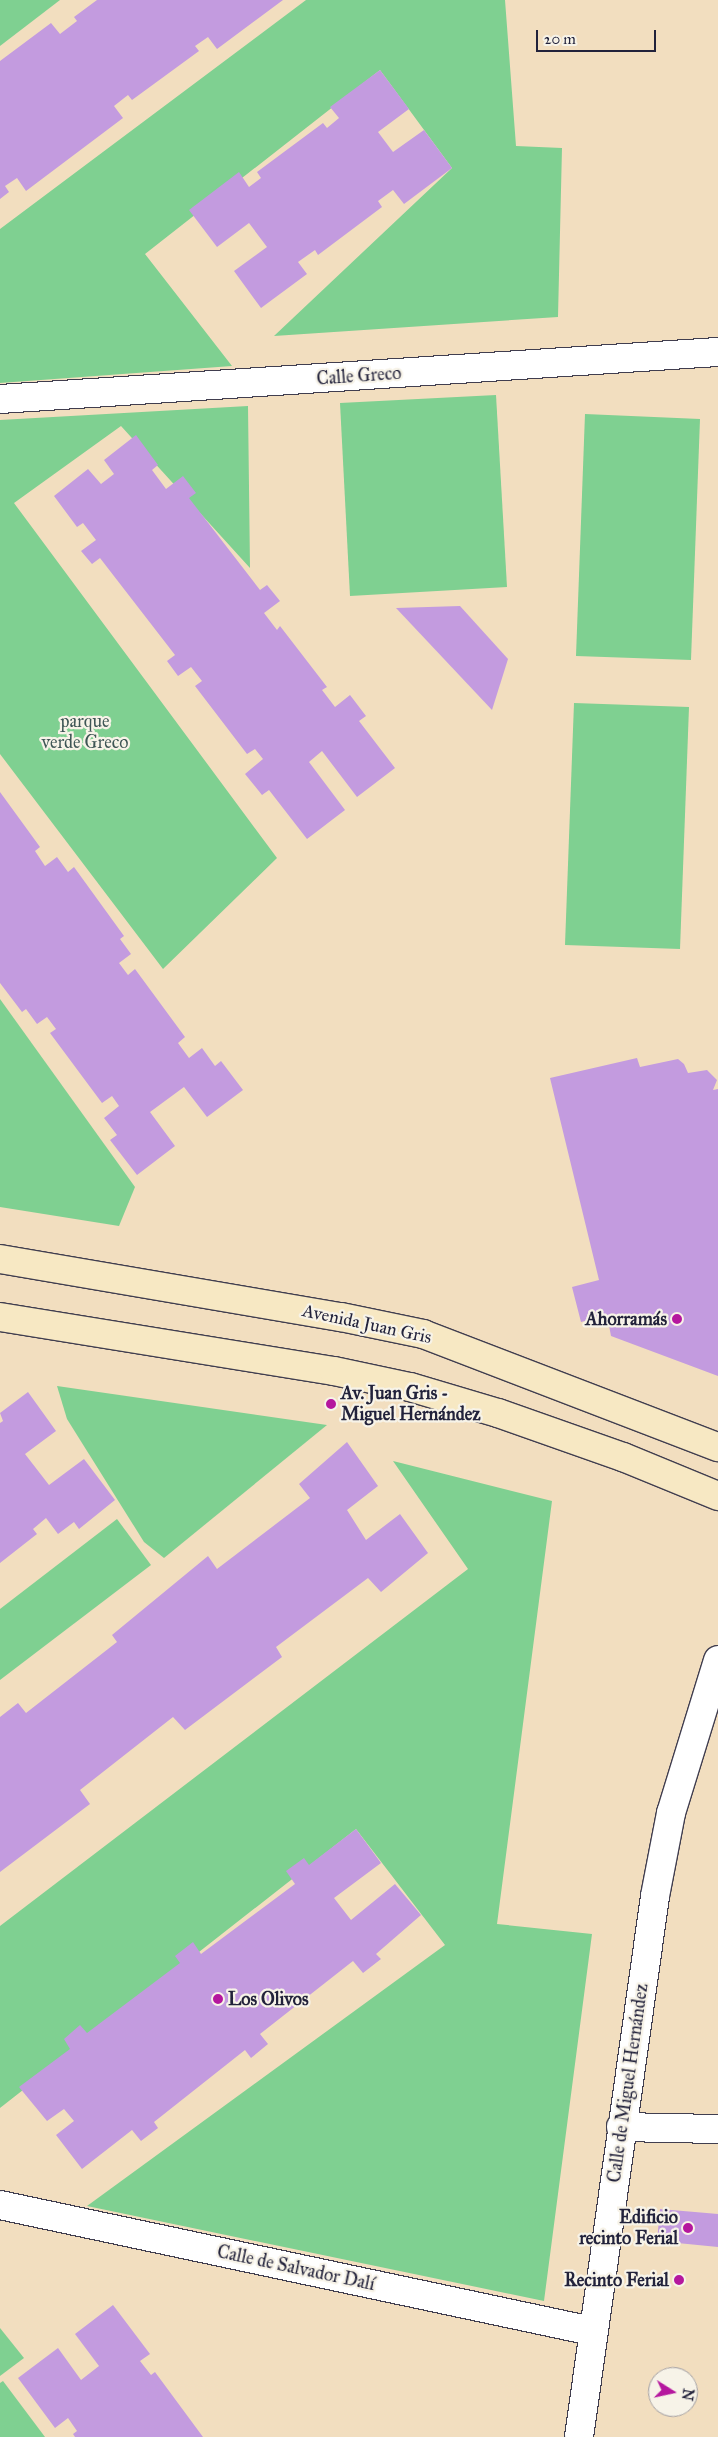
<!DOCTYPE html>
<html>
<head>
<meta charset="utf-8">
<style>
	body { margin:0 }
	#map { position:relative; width:718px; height:2437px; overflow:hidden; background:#f2debf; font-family:"IM FELL Great Primer",serif }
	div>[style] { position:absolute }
	.green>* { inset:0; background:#7fd091 }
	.building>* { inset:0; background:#c39bdf }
	.roads { filter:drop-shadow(1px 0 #413e4f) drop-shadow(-1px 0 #413e4f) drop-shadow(0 1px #413e4f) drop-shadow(0 -1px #413e4f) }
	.street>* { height:28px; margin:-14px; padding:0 14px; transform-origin:14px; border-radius:14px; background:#fff }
	.secondary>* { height:28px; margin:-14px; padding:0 14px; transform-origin:14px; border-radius:14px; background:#f7e8c3 }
	.dots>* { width:14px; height:14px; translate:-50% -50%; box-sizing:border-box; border:2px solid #f7f3e8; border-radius:50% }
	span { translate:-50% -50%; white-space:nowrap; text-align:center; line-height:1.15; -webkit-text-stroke:4.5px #f7f3e8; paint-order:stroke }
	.street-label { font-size:18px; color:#22223b }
	.park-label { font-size:18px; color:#3e5655 }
	.poi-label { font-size:18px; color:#22223b; font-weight:700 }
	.right { translate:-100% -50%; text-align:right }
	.left { translate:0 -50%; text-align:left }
	.north { position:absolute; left:648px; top:2367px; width:50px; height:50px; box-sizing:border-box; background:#f7f3e8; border:1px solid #a29fa3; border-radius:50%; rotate:100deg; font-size:14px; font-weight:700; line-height:20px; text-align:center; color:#22223b }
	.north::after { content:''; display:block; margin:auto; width:18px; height:22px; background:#b5179e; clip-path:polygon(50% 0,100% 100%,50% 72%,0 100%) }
	.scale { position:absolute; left:536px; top:30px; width:120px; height:22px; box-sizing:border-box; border:2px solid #22223b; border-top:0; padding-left:6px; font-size:15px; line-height:18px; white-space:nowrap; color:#22223b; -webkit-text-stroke:4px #f7f3e8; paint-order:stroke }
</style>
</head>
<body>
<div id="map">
	<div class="green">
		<i style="clip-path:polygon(0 0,60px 0,0 46px)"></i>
		<i style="clip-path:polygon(306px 0,505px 0,516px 146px,562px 148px,558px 317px,274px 336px,452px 168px,380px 70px,145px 254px,232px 366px,0 383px,0 229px)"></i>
		<i style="clip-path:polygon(496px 395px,507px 587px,350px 596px,340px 403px)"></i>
		<i style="clip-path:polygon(248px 406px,250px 568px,121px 426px,14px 503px,277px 858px,163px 969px,0 754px,0 420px)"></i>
		<i style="clip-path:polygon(585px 414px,700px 419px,691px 660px,576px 656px)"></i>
		<i style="clip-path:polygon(574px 703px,689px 707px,680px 949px,565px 945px)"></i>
		<i style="clip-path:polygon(0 999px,135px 1187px,119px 1226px,0 1207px)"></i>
		<i style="clip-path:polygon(57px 1386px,327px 1425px,164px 1558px,144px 1542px,67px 1419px)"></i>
		<i style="clip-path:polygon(393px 1461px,552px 1501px,497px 1924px,592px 1934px,544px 2301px,87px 2206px,445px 1945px,356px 1829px,0 2108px,0 1926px,468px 1569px)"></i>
		<i style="clip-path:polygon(117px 1519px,151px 1565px,0 1680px,0 1609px)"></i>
		<i style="clip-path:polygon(0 2328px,24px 2358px,0 2376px)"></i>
		<i style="clip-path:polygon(3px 2381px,45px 2437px,0 2437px,0 2383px)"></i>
	</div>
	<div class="building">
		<i style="clip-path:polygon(97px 0,283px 0,217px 49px,208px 37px,195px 46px,199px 51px,132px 100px,128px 95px,114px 106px,123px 118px,26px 191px,17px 178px,5px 186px,9px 192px,0 199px,0 61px,51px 23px,60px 34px,77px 21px,74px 17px)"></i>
		<i style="clip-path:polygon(380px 70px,409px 109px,378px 132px,393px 152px,424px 130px,452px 168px,404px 204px,393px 190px,378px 201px,382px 207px,318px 255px,315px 250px,298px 262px,307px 274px,261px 308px,234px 271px,267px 247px,249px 223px,217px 247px,189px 210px,239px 172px,249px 187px,261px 178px,257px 172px,323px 123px,327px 128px,339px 118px,330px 107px)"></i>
		<i style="clip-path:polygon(136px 435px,158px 465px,152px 470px,166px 489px,183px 476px,196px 493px,189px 498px,260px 590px,267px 585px,280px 601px,264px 613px,277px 630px,280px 626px,327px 687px,322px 690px,335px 707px,350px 695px,366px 716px,359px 721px,395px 768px,357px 797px,322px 751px,309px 762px,345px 810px,307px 839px,269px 790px,262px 795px,245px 774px,263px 759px,255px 749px,247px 754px,195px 686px,202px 681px,191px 667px,178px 676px,167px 661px,175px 655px,100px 558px,92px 564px,81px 551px,96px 540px,83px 523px,77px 527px,54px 496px,88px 469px,101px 484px,114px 474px,104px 460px)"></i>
		<i style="clip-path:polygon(460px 606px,508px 659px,492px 710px,396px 608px)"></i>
		<i style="clip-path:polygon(0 792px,40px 847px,35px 851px,45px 866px,57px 857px,68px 872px,74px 867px,124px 936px,120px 939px,131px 954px,119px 963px,128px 975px,135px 969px,185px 1037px,178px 1043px,189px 1058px,202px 1048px,215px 1066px,221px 1061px,243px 1090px,207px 1117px,184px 1087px,150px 1112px,175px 1146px,137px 1175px,110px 1140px,117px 1135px,104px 1118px,119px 1106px,112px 1096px,102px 1103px,50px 1033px,56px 1029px,47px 1017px,37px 1024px,26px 1009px,22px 1012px,0 983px)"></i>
		<i style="clip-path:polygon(637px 1058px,640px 1067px,678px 1059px,684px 1064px,688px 1073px,707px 1070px,717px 1080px,713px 1090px,718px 1089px,718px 1376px,611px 1336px,607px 1315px,581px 1322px,572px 1287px,599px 1280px,550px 1078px)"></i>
		<i style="clip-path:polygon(28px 1392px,56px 1431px,25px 1454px,49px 1485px,84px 1459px,115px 1500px,79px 1529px,74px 1522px,58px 1534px,46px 1518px,33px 1529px,37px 1534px,0 1563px,0 1423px,3px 1421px,0 1413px)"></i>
		<i style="clip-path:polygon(347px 1442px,378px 1486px,347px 1510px,366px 1540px,400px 1514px,428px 1553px,381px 1592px,368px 1578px,276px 1647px,282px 1657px,185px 1730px,173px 1717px,80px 1790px,90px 1804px,0 1872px,0 1717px,18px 1703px,26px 1713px,117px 1642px,112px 1635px,208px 1556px,217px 1569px,310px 1498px,299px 1484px)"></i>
		<i style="clip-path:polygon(356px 1829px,381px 1863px,334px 1898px,351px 1920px,395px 1884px,421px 1915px,376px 1954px,381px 1959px,363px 1973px,353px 1961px,260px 2034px,268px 2044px,251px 2058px,245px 2050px,154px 2122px,158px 2128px,141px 2141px,132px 2130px,82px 2169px,56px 2135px,74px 2121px,64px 2109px,47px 2121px,19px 2087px,70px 2049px,64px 2039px,80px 2025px,87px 2033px,180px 1963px,175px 1956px,193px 1942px,201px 1954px,295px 1884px,286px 1871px,304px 1858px,309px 1865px)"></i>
		<i style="clip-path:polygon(660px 2209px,718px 2214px,718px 2247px,657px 2241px)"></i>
		<i style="clip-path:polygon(113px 2305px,150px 2354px,140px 2361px,151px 2375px,155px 2372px,203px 2437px,75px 2437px,73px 2434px,77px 2431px,68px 2418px,55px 2428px,18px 2378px,58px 2348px,81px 2380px,99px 2366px,75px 2334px)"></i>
	</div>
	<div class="roads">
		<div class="street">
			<i style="left:0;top:399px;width:720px;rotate:-3.75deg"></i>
			<i style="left:621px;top:2127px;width:97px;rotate:1.2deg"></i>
			<i style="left:0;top:2205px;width:605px;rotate:12.02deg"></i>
			<i style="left:579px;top:2437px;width:546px;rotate:-82deg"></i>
			<i style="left:655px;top:1896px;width:85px;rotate:-79.1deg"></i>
			<i style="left:671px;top:1813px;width:160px;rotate:-72.9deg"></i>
		</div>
		<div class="secondary">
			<i style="left:0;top:1259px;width:346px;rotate:9.7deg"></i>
			<i style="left:341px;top:1317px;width:84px;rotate:11.7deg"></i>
			<i style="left:423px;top:1334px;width:316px;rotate:21deg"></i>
			<i style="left:0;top:1317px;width:338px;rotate:9.2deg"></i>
			<i style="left:334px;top:1371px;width:78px;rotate:11.9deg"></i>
			<i style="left:410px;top:1387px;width:92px;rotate:16.5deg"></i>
			<i style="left:498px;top:1413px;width:133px;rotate:19.4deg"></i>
			<i style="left:623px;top:1457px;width:103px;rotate:22.3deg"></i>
		</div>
	</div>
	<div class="dots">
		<i style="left:677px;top:1319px;background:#b5179e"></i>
		<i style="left:331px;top:1404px;background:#b5179e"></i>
		<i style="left:218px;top:1999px;background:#b5179e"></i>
		<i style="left:688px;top:2228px;background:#b5179e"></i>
		<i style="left:679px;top:2280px;background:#b5179e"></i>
	</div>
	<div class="street-label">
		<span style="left:359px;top:376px;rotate:-4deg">Calle Greco</span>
		<span style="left:367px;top:1324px;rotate:12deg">Avenida Juan Gris</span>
		<span style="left:628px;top:2083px;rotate:-82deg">Calle de Miguel Hernández</span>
		<span style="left:296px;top:2268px;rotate:12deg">Calle de Salvador Dalí</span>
	</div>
	<div class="park-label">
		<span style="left:85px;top:732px">parque<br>verde Greco</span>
	</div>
	<div class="poi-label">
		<span class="right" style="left:667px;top:1319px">Ahorramás</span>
		<span class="left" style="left:341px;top:1404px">Av. Juan Gris -<br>Miguel Hernández</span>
		<span class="left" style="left:228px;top:1999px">Los Olivos</span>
		<span class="right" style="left:678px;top:2228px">Edificio<br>recinto Ferial</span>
		<span class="right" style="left:669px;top:2280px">Recinto Ferial</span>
	</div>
	<div class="north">N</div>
	<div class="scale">20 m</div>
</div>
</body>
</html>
